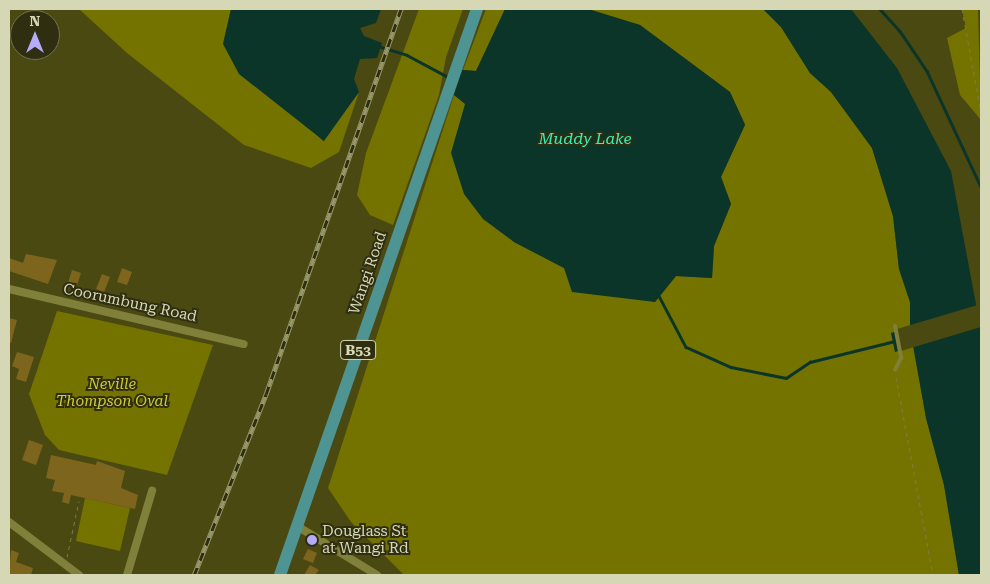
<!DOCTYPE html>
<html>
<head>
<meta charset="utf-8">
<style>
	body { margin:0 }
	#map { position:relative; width:990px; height:584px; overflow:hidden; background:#4a4912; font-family:"Roboto Serif",serif }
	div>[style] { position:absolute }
	.green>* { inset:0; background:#757300 }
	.water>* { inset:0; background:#0a3528 }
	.pier>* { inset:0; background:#4a4912 }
	.stream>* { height:2.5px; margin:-1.25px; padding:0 1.25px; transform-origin:1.25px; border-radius:1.25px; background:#0a3528 }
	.building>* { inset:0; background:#7e651e }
	.path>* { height:1px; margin-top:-0.5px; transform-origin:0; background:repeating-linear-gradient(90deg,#7b7b4b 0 4px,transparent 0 8px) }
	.lane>* { height:4px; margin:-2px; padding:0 2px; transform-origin:2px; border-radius:2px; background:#80803a }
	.street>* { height:8px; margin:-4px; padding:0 4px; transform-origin:4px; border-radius:4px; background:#80803a }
	.primary>* { height:12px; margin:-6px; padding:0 6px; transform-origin:6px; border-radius:6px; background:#4e9492 }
	.rail>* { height:4.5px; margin-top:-2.25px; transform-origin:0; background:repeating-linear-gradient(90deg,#2f2e11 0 8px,#97976b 0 16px); box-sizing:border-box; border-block:1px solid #97976b }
	.dots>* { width:14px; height:14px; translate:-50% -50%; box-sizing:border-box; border:2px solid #2f2e11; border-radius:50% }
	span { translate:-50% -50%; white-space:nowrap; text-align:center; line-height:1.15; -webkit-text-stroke:4px #2f2e11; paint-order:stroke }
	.shield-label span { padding:1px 4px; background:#2f2e11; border:1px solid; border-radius:4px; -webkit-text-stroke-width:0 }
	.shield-label { font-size:14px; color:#d6d7b4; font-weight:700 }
	.street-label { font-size:15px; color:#d6d7b4 }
	.park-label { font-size:15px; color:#cecb35; font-style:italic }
	.poi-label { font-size:15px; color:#d6d7b4 }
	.left { translate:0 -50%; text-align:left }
	.water-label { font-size:16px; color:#36efba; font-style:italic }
	.frame { position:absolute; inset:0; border:10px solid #d6d7b4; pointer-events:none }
	.north { position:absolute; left:10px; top:10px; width:50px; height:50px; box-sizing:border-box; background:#2f2e11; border:1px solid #727252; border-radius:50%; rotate:0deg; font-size:14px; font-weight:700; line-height:20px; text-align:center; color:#d6d7b4 }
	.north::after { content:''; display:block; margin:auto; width:18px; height:22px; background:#b4acf9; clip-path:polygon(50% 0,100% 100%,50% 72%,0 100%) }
</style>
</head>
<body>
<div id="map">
	<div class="green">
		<i style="clip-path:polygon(79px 9px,231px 9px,223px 44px,323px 141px,359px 92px,339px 152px,311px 168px,244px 145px,127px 53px)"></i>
		<i style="clip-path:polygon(419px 9px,463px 9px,446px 57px,439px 95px,393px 225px,370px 215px,357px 195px,366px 153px)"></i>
		<i style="clip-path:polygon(486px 9px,505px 9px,476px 71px,463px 70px)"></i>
		<i style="clip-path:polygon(588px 9px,763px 9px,781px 27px,810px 73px,831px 92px,872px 148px,893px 216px,899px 269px,910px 302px,910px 324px,926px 418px,944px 485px,959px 575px,404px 575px,351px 522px,328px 488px,454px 95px,466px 103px,451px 153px,514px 242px,564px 268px,655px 302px,676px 276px,712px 278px,714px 246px,731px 204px,721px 177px,745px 124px,730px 92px,640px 25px)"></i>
		<i style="clip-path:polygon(962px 9px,978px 9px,981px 120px,960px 95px,947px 38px,966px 28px)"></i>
		<i style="clip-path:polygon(57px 311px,213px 345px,167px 475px,59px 450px,45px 435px,29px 394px)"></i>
		<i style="clip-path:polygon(85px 498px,130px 508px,120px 551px,76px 541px)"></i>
	</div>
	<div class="water">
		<i style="clip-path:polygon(231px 9px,381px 9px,376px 23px,360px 28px,364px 36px,382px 43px,377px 58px,360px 59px,354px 79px,359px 92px,324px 141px,239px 74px,223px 44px)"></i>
		<i style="clip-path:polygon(505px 9px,588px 9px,640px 25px,730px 92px,745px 125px,721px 177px,731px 204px,714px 246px,712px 278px,676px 276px,655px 302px,572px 292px,564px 268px,514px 242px,483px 219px,464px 194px,451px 153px,465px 104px,454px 95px,462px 70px,476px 71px)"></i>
		<i style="clip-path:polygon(763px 9px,851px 9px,897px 68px,951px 171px,981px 331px,981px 575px,959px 575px,944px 485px,926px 418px,913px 346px,895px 352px,891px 333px,910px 327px,910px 302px,899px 269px,893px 216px,872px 148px,831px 92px,810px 73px,781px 27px)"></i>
	</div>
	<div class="pier">
		<i style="clip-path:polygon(981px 304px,981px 327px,901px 351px,897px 329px)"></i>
	</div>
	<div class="stream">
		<i style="left:880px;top:9px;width:30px;rotate:48deg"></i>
		<i style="left:900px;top:31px;width:48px;rotate:56deg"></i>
		<i style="left:927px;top:71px;width:128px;rotate:65deg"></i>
		<i style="left:378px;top:46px;width:30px;rotate:17deg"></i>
		<i style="left:407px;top:55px;width:47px;rotate:28.2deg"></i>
		<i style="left:658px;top:294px;width:60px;rotate:62.2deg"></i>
		<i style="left:686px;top:347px;width:49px;rotate:24deg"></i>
		<i style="left:731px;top:367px;width:56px;rotate:11.3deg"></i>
		<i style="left:786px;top:378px;width:29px;rotate:-34deg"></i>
		<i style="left:810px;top:362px;width:88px;rotate:-13.9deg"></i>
	</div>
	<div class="building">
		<i style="clip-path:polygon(26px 254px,57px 260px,48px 284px,9px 271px,9px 258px,23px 263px)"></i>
		<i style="clip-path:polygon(122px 268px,132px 272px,127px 285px,117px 282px)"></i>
		<i style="clip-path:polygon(72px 270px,81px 273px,77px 285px,68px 283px)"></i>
		<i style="clip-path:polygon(102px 274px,110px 277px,104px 292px,96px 289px)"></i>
		<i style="clip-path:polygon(9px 318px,17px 320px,11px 343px,9px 343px)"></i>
		<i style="clip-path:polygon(17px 352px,34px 357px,26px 382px,16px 379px,19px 369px,12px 366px)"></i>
		<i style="clip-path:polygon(29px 440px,43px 445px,36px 465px,22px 460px)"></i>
		<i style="clip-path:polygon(51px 455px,96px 465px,97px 461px,125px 471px,121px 488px,138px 495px,135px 509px,71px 495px,69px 504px,62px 502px,64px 493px,52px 491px,55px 480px,46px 478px)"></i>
		<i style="clip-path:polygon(308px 549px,317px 553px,313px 563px,303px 559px)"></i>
		<i style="clip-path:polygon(11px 550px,19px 553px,16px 562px,33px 568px,31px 575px,9px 575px)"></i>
		<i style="clip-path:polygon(310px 565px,319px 570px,315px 575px,304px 575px)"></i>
	</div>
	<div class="path">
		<i style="left:962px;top:9px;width:105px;rotate:79.5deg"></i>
		<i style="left:896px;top:377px;width:201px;rotate:79.4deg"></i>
		<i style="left:67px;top:557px;width:57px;rotate:-77.9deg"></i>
	</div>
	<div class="lane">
		<i style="left:895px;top:326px;width:33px;rotate:79deg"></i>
		<i style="left:901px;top:358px;width:13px;rotate:117deg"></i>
	</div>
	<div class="street">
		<i style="left:9px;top:289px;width:241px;rotate:13.2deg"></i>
		<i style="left:9px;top:522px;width:88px;rotate:37.1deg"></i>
		<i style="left:297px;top:526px;width:94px;rotate:31.5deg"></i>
		<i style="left:127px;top:575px;width:88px;rotate:-73.4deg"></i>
	</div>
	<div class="primary">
		<i style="left:280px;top:575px;width:599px;rotate:-70.81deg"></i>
	</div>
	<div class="rail">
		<i style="left:194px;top:575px;width:195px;rotate:-68.3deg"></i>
		<i style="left:266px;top:394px;width:408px;rotate:-70.7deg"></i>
	</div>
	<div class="dots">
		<i style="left:312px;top:540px;background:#b4acf9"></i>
	</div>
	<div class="shield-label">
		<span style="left:358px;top:350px">B53</span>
	</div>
	<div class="street-label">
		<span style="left:368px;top:273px;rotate:-71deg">Wangi Road</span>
		<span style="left:130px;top:303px;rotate:12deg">Coorumbung Road</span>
	</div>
	<div class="park-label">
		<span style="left:112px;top:393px">Neville<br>Thompson Oval</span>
	</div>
	<div class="poi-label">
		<span class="left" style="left:322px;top:540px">Douglass St<br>at Wangi Rd</span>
	</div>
	<div class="water-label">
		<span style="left:585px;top:139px">Muddy Lake</span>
	</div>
	<div class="frame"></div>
	<div class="north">N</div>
</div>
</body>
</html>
